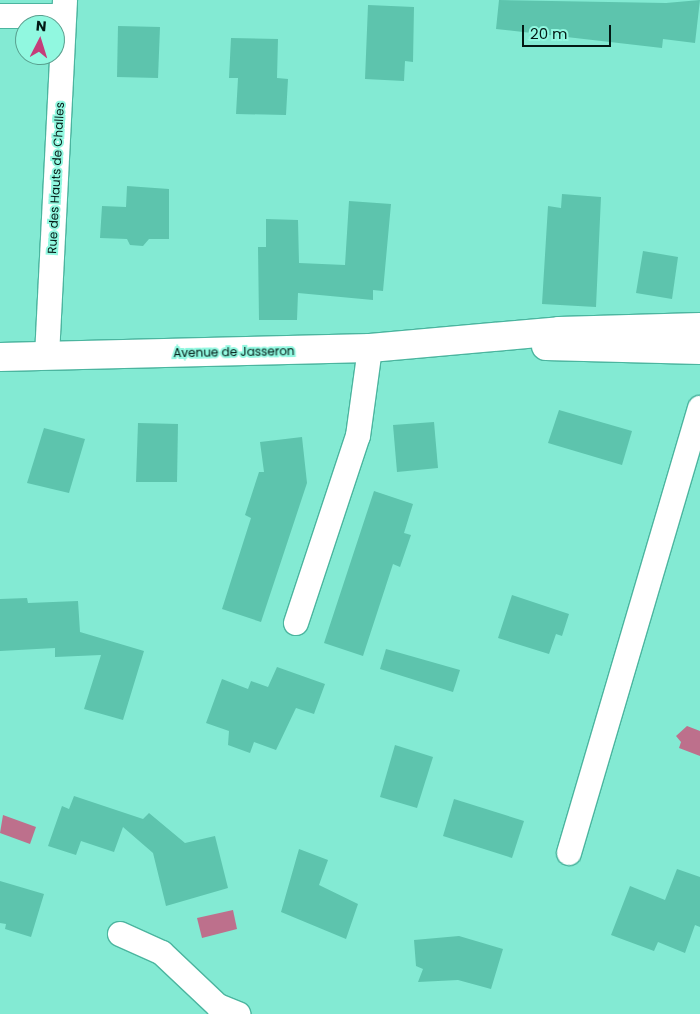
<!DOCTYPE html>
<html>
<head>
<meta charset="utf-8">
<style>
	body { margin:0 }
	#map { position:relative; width:700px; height:1014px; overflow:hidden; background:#83ead3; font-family:Poppins,sans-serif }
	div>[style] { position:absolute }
	.water>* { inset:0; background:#bd708c }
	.building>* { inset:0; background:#5dc4ad }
	.roads { filter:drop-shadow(1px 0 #4bb59f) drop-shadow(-1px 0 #4bb59f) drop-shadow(0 1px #4bb59f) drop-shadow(0 -1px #4bb59f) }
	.minor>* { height:24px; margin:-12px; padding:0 12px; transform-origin:12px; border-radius:12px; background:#fff }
	.secondary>* { height:28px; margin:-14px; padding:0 14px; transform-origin:14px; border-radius:14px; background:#fff }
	span { translate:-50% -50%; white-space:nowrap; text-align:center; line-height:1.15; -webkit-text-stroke:4px #91f8e0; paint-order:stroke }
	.street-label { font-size:12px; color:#031914 }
	.north { position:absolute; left:15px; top:15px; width:50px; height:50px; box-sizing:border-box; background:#91f8e0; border:1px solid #589f8e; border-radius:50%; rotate:5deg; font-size:14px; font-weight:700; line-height:20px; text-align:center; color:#031914 }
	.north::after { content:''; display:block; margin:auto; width:18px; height:22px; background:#c53d7a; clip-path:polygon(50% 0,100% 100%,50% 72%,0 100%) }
	.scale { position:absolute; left:522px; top:25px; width:89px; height:22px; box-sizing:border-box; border:2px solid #031914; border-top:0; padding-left:6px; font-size:15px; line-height:18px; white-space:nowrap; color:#031914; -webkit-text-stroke:4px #91f8e0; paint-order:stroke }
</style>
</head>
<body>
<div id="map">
	<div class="water">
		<i style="clip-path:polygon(687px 726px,700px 731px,700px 756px,679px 748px,681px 742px,676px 736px)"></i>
		<i style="clip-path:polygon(3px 815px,36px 827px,30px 844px,0 833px)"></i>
		<i style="clip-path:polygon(233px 910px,237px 929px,202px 938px,197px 918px)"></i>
	</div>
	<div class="building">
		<i style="clip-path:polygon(499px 0,666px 3px,700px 0,695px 43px,663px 39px,662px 48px,496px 29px)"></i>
		<i style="clip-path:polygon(368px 5px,414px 7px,413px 62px,405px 61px,404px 81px,365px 79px)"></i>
		<i style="clip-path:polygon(118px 26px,160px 27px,158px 78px,117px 77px)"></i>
		<i style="clip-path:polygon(231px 38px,278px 39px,277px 78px,288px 79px,286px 115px,236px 114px,238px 78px,229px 78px)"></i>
		<i style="clip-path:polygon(127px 186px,169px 189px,169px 239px,149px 239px,143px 246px,130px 245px,127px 239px,100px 238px,102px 206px,126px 207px)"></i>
		<i style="clip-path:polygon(562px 194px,601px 197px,596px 307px,542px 304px,548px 206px,561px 208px)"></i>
		<i style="clip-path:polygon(349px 201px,391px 204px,383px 291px,373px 290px,373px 300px,298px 293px,297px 320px,259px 320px,258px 247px,266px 247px,266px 219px,298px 220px,299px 263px,345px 265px)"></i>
		<i style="clip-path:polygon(643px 251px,678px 257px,672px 299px,636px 293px)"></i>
		<i style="clip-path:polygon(559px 410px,632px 431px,622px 465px,548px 443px)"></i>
		<i style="clip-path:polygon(434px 422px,438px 468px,397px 472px,393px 425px)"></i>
		<i style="clip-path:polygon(138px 423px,178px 424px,177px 482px,136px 482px)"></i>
		<i style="clip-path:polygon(44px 428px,85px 439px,69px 493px,27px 483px)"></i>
		<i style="clip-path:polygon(302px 437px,307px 483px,261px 622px,222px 609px,251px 518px,245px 515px,259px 472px,264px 472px,260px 442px)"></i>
		<i style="clip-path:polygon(374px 491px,413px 504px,404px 533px,411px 535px,400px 567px,393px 564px,363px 656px,324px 643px)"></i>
		<i style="clip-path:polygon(512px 595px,569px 614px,562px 636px,556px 634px,549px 654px,498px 638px)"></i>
		<i style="clip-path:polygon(27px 598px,28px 603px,78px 601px,80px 632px,144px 651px,123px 720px,84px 709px,101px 655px,55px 657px,55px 648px,0 651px,0 599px)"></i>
		<i style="clip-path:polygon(386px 649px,460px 670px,453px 692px,380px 669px)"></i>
		<i style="clip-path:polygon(277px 667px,325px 684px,314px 714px,296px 708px,276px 750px,254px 742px,250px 753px,228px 745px,229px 731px,206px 723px,222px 679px,248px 689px,251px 681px,268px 687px)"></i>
		<i style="clip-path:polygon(395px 745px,433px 757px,417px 808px,380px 797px)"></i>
		<i style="clip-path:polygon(74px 796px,143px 819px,149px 813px,185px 843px,215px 836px,228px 888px,166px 906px,153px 853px,123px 827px,114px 852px,81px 841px,76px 855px,48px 846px,62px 806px,69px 809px)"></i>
		<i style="clip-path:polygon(454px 799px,524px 821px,512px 858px,443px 836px)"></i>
		<i style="clip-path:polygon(299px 849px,328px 860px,319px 885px,358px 904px,346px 939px,281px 912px)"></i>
		<i style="clip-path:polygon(677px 869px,700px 877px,700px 927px,695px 925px,685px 953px,658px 942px,654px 951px,611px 935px,630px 886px,665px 900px)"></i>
		<i style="clip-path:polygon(0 881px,44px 894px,31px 937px,5px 929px,6px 924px,0 923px)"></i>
		<i style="clip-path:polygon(459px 936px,503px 949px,491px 989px,458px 980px,418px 982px,423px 969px,416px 966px,414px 940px)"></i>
	</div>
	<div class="roads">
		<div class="minor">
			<i style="left:0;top:16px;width:64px"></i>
			<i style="left:47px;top:356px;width:356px;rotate:-87.1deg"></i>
			<i style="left:296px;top:623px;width:197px;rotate:-71.7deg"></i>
			<i style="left:358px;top:436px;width:89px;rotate:-82.2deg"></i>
			<i style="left:569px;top:853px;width:464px;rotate:-73.6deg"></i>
			<i style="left:120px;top:934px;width:46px;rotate:24.3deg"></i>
			<i style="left:162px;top:953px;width:77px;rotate:43.4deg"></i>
			<i style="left:218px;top:1006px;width:22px;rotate:22deg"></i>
		</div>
		<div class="secondary">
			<i style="left:546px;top:346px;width:154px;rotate:1.5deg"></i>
			<i style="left:0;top:357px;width:370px;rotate:-1.4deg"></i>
			<i style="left:370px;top:348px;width:190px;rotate:-5.1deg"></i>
			<i style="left:559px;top:331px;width:141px;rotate:-1.6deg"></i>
		</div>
	</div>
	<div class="street-label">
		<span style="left:56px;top:178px;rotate:-87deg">Rue des Hauts de Challes</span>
		<span style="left:234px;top:352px;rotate:-1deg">Avenue de Jasseron</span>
	</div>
	<div class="north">N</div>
	<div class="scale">20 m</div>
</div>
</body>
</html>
